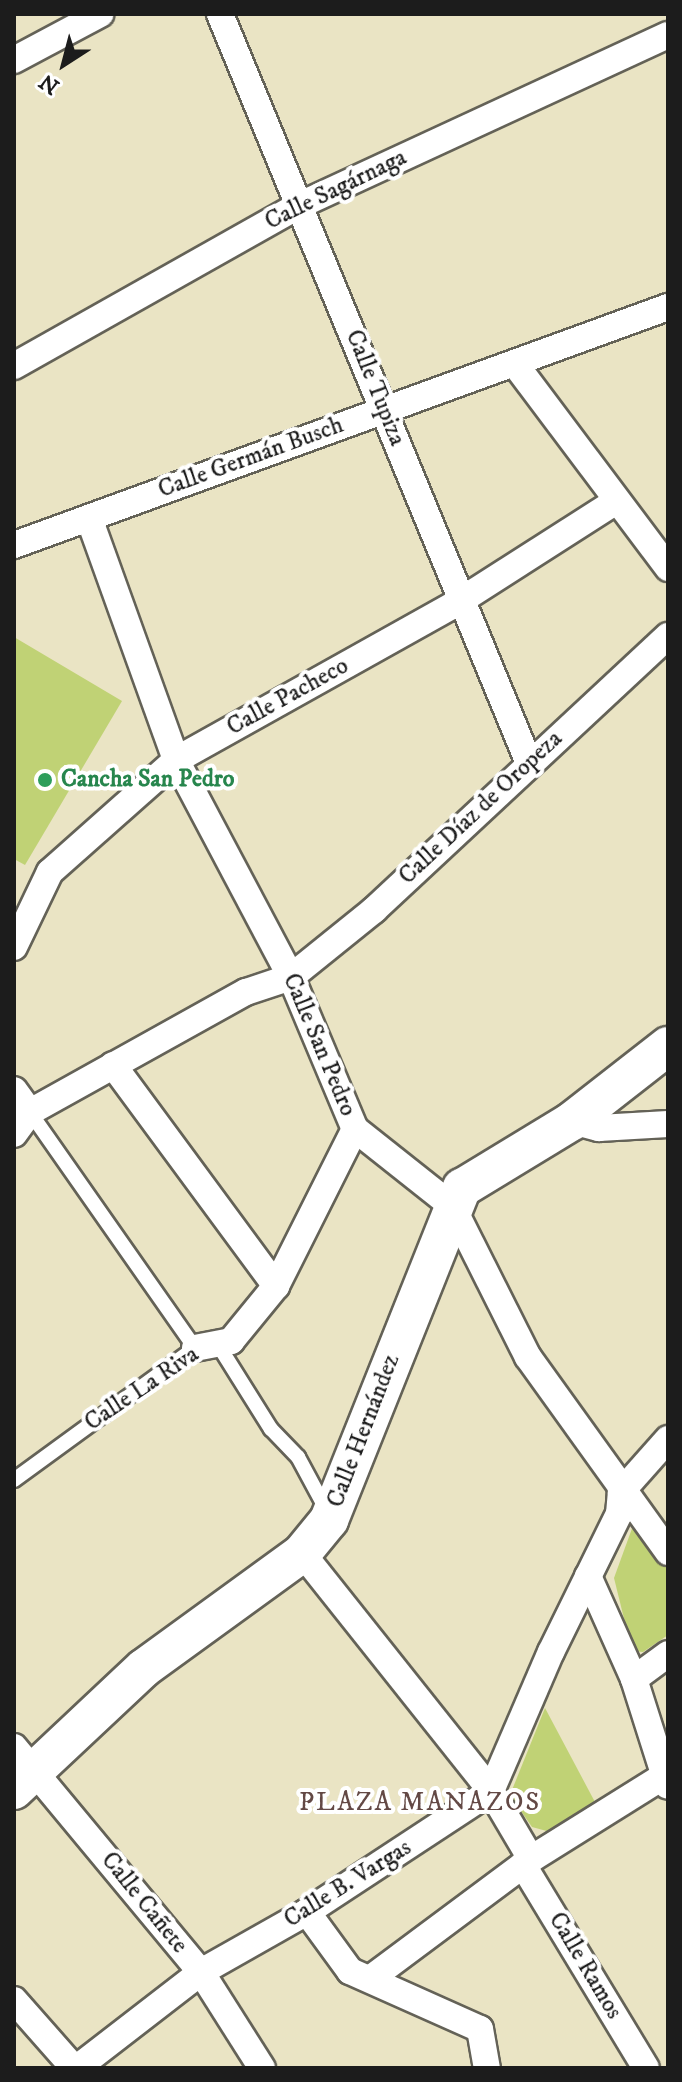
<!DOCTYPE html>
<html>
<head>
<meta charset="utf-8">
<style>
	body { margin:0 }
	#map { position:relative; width:682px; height:2082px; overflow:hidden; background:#eae4c4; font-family:"IM FELL DW Pica",serif }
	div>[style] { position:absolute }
	.green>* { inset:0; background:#c0d275 }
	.roads { filter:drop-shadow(2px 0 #646257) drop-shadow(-2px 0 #646257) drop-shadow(0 2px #646257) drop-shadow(0 -2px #646257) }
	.lane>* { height:14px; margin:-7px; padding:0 7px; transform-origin:7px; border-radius:7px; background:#fff }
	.street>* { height:26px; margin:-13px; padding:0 13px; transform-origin:13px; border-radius:13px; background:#fff }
	.secondary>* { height:38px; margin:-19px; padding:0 19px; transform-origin:19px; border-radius:19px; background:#fff }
	.dots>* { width:22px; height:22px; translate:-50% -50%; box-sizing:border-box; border:4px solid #fff; border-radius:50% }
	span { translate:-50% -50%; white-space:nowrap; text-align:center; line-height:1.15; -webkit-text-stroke:8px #fff; paint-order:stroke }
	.street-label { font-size:24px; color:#1c1c1c }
	.leisure-label { font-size:24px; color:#27864d; font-weight:700 }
	.left { translate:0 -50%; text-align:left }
	.neighbourhood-label { font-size:26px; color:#634945; letter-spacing:2px }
	.frame { position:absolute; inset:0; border:16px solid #1c1c1c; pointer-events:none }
	.north { position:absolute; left:24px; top:24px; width:80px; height:80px; -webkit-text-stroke:6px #fff; paint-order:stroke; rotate:216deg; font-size:22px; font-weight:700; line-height:32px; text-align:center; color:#1c1c1c }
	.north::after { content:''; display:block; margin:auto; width:28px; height:36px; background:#1c1c1c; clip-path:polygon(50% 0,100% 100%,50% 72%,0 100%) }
</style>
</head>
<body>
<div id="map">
	<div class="green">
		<i style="clip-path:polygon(14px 637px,122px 701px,25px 865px,14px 859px)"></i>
		<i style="clip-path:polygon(634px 1523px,668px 1553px,668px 1635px,643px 1652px,632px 1651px,614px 1578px)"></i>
		<i style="clip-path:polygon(545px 1708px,596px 1804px,554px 1833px,532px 1827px,510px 1795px)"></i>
	</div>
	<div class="roads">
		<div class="lane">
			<i style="left:217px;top:1343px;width:102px;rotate:57.9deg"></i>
			<i style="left:271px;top:1429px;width:39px;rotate:46deg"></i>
			<i style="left:298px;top:1457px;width:59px;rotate:61.7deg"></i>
			<i style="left:14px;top:1480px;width:224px;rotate:-36.1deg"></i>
			<i style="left:195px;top:1348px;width:288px;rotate:-125deg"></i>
		</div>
		<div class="street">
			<i style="left:220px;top:14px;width:810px;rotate:67.58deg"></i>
			<i style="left:14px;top:60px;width:98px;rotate:-28.1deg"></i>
			<i style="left:515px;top:364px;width:255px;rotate:53.1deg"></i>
			<i style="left:14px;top:366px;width:328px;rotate:-29.4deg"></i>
			<i style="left:300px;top:205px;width:405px;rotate:-24.8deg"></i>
			<i style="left:89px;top:518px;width:257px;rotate:70.2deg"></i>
			<i style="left:176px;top:760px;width:246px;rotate:62.1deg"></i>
			<i style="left:291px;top:977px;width:165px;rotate:67.2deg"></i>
			<i style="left:355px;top:1129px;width:124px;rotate:38.4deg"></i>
			<i style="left:452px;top:1206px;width:169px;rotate:63.3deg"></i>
			<i style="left:528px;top:1357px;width:240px;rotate:54.3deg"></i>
			<i style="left:14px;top:545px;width:696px;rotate:-20deg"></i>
			<i style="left:14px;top:947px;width:83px;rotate:-64.4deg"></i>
			<i style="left:50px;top:872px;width:169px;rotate:-41.6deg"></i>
			<i style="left:176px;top:760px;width:325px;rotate:-29.2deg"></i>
			<i style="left:460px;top:601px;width:184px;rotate:-32.6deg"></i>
			<i style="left:113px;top:1065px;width:275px;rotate:53.6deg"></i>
			<i style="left:14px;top:1090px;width:27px;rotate:54deg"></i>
			<i style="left:30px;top:1112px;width:27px;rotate:126deg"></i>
			<i style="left:30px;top:1112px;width:247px;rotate:-29.1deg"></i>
			<i style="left:246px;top:992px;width:47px;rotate:-18.4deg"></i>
			<i style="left:291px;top:977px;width:107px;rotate:-38.9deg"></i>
			<i style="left:374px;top:910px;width:402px;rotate:-43deg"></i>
			<i style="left:572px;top:1121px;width:28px;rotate:15deg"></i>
			<i style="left:599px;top:1128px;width:69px;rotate:-3.3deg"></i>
			<i style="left:195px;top:1348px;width:37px;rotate:-11deg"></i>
			<i style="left:231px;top:1341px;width:71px;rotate:-50.7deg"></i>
			<i style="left:276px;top:1286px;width:176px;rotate:-63.3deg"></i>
			<i style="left:302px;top:1553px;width:304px;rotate:51.5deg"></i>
			<i style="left:491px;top:1791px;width:79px;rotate:59.5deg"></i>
			<i style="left:588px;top:1576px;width:113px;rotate:65.9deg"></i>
			<i style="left:634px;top:1679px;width:112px;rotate:72.4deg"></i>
			<i style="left:634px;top:1679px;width:42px;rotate:-36.3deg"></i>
			<i style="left:14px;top:1747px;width:293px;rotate:50.3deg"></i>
			<i style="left:201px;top:1972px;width:114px;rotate:57.6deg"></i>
			<i style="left:523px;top:1865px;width:237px;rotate:58.8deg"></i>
			<i style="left:307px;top:1912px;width:73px;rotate:53.9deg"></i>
			<i style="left:350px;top:1971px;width:142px;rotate:24deg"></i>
			<i style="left:480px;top:2029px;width:40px;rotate:80deg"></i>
			<i style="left:370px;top:1979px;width:201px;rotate:-36.7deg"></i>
			<i style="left:531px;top:1859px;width:155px;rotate:-32deg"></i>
			<i style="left:14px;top:2000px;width:91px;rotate:48.6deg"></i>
			<i style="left:77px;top:2068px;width:157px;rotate:-37.7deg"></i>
			<i style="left:201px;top:1972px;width:122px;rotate:-29.5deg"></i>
			<i style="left:307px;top:1912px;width:220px;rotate:-33.3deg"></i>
			<i style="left:491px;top:1791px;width:151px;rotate:-66.7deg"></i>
			<i style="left:551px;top:1652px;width:154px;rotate:-63.8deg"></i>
			<i style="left:619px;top:1514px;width:22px;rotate:-85deg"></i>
			<i style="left:621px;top:1492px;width:71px;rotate:-48.4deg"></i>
		</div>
		<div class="secondary">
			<i style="left:14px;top:1790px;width:178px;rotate:-43.2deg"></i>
			<i style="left:144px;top:1668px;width:195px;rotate:-36deg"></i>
			<i style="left:302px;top:1553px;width:43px;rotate:-50.7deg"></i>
			<i style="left:329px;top:1520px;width:358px;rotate:-68.2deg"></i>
			<i style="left:462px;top:1188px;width:129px;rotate:-31.3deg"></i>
			<i style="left:572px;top:1121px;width:122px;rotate:-38deg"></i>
		</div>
	</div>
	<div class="dots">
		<i style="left:45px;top:780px;background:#2e9e5b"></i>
	</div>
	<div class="street-label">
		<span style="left:336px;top:190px;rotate:-26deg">Calle Sagárnaga</span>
		<span style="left:375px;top:388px;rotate:68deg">Calle Tupiza</span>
		<span style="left:251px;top:458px;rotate:-20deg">Calle Germán Busch</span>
		<span style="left:288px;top:697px;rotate:-29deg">Calle Pacheco</span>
		<span style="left:481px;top:808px;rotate:-43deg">Calle Díaz de Oropeza</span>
		<span style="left:319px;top:1045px;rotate:67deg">Calle San Pedro</span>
		<span style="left:142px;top:1389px;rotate:-34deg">Calle La Riva</span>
		<span style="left:364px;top:1431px;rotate:-69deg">Calle Hernández</span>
		<span style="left:348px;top:1884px;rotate:-32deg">Calle B. Vargas</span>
		<span style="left:144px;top:1903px;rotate:51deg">Calle Cañete</span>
		<span style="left:585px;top:1966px;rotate:59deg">Calle Ramos</span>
	</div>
	<div class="leisure-label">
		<span class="left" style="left:61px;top:780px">Cancha San Pedro</span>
	</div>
	<div class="neighbourhood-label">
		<span style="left:420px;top:1803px">PLAZA MANAZOS</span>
	</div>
	<div class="frame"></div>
	<div class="north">N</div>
</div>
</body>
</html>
